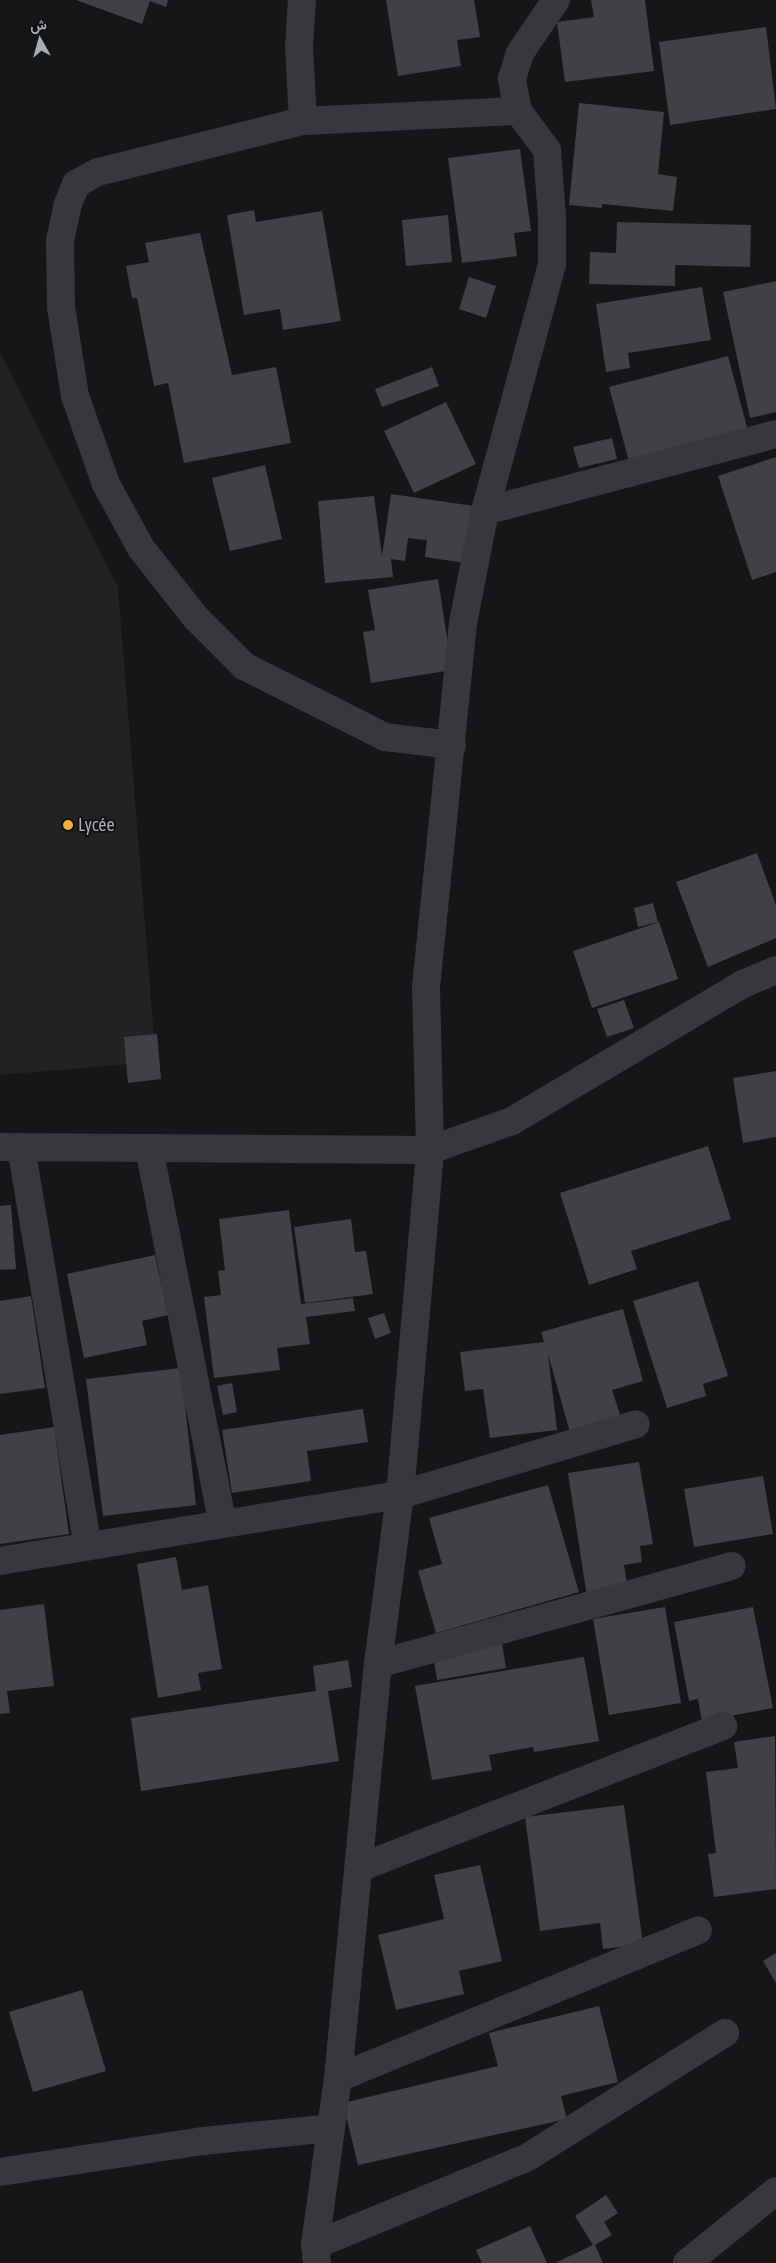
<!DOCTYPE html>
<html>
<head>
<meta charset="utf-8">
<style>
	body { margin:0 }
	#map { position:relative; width:776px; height:2263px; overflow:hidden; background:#161618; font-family:"Asap Condensed",Vazirmatn,sans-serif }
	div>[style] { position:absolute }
	.built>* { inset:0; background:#222225 }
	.building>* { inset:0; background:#404145 }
	.minor>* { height:28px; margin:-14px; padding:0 14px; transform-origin:14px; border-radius:14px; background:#37383d }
	.dots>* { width:14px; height:14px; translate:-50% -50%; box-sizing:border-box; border:2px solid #111113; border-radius:50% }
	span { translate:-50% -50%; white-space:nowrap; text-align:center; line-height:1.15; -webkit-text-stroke:4px #111113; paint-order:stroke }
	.poi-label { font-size:18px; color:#a8adb8 }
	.left { translate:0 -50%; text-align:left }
	.north { position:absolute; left:15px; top:15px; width:50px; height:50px; -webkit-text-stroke:4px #111113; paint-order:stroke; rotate:353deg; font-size:14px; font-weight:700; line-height:20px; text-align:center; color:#a8adb8 }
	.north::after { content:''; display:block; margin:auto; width:18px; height:22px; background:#a8adb8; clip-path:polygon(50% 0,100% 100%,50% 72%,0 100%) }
</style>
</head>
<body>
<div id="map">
	<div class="built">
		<i style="clip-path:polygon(0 352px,118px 587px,156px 1062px,0 1075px)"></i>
	</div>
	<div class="building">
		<i style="clip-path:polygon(76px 0,168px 0,166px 7px,150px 1px,142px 24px)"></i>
		<i style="clip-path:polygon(386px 0,474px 0,480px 37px,457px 40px,461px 66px,398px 76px)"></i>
		<i style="clip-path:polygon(591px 0,645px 0,654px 71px,565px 82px,557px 22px,594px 17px)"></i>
		<i style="clip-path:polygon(766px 27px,776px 109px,670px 125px,659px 42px)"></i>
		<i style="clip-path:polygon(579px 103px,664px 112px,658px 174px,677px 177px,673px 211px,602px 204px,602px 208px,569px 205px)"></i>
		<i style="clip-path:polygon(520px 149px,531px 231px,514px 233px,517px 256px,462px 263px,448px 158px)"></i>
		<i style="clip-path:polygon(254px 210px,256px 222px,322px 211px,341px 321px,283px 330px,280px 309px,244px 315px,227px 215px)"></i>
		<i style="clip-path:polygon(448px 215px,452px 262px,406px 266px,402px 220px)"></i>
		<i style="clip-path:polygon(617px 222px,751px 225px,750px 267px,675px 265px,675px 286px,589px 284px,590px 252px,616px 253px)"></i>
		<i style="clip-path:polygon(200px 233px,232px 375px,276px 367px,291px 443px,184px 463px,168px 383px,154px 386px,137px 298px,132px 298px,126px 266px,149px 262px,145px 243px)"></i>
		<i style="clip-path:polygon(469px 277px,496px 286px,486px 318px,459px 309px)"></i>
		<i style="clip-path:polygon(776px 281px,776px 412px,750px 418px,723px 292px)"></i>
		<i style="clip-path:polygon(702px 287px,711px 340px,628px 353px,630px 368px,606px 372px,596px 304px)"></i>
		<i style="clip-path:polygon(728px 356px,750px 438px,631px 469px,609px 387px)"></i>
		<i style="clip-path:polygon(432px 367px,439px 386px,382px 407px,375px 389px)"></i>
		<i style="clip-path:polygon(446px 402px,476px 464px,414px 493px,384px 431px)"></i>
		<i style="clip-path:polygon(612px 438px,617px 459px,579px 468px,573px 447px)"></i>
		<i style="clip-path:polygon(776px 457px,776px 572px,752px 580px,718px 476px)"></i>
		<i style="clip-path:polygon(265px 465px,282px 539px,230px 551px,212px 478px)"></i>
		<i style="clip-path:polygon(391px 494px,474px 506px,465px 563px,425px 557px,427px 540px,408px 538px,405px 561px,391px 559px,393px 577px,325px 583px,318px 501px,374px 496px,382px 556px)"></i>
		<i style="clip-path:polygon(438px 579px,452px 670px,371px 683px,363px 632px,375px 630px,368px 590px)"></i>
		<i style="clip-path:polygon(757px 853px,776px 905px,776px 938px,708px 967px,676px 882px)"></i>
		<i style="clip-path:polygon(653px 903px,658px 922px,638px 927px,634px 908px)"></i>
		<i style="clip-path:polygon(659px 922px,678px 979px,592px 1008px,573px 951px)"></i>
		<i style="clip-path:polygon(624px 1000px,634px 1028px,607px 1037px,597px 1009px)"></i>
		<i style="clip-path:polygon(157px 1034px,161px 1079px,128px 1083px,124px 1037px)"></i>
		<i style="clip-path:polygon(776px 1071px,776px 1137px,743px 1143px,733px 1078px)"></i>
		<i style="clip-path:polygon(708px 1146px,731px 1219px,631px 1251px,637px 1269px,589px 1285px,560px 1193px)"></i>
		<i style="clip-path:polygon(11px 1205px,16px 1269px,0 1270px,0 1206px)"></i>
		<i style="clip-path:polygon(289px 1210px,301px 1304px,353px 1298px,355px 1311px,306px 1317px,310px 1344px,277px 1348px,280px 1370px,214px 1378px,204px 1297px,221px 1295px,218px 1271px,225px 1270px,219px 1219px)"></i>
		<i style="clip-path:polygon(351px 1219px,355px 1252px,366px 1251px,373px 1294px,305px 1303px,294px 1227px)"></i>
		<i style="clip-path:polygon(155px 1255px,168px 1315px,142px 1321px,147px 1345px,84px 1358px,67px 1274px)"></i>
		<i style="clip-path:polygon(698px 1281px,728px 1376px,703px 1384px,706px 1396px,667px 1408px,633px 1301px)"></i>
		<i style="clip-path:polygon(31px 1296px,45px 1388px,0 1394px,0 1301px)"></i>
		<i style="clip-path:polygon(623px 1309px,643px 1381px,612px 1390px,622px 1421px,571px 1436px,548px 1354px,557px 1430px,490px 1438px,483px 1389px,465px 1391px,460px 1352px,544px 1342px,541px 1332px)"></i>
		<i style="clip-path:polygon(384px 1313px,391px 1333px,375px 1339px,368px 1318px)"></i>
		<i style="clip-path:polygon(181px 1368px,196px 1505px,103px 1516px,86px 1379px)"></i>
		<i style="clip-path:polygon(232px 1383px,237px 1412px,223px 1415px,217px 1386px)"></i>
		<i style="clip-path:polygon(363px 1409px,368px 1442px,307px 1451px,311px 1481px,232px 1493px,222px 1430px)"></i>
		<i style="clip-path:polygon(54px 1427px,69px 1534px,0 1544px,0 1435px)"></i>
		<i style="clip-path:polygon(639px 1462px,653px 1544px,640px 1546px,642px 1562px,624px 1565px,628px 1590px,587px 1597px,568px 1473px)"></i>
		<i style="clip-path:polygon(763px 1476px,773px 1534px,694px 1547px,684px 1489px)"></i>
		<i style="clip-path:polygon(548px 1485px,579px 1592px,436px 1633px,418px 1571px,442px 1564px,429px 1518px)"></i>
		<i style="clip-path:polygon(176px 1557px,182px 1590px,208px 1585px,222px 1669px,198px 1673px,201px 1690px,158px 1698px,137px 1564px)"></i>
		<i style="clip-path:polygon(44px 1604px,54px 1686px,7px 1691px,10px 1713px,0 1714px,0 1610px)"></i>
		<i style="clip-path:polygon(665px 1607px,681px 1703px,609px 1715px,593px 1619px)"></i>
		<i style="clip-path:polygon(753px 1607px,773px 1708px,702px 1721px,698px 1699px,689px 1701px,674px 1622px)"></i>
		<i style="clip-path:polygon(502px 1643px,506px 1668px,437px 1680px,433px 1654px)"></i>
		<i style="clip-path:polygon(584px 1657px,599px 1741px,534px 1752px,533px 1747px,489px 1755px,492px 1770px,432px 1780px,415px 1686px)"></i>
		<i style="clip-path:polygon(348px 1660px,352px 1687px,328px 1691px,339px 1761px,141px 1791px,131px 1718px,316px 1691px,313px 1666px)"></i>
		<i style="clip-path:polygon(775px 1736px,776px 1889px,714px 1897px,708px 1854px,716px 1853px,706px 1772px,738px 1768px,734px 1742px)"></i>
		<i style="clip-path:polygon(624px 1805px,643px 1944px,603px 1949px,600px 1923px,540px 1931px,525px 1817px)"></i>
		<i style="clip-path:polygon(480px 1865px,502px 1961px,459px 1971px,464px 1994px,396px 2010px,378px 1935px,444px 1919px,434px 1875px)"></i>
		<i style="clip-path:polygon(776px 1953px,776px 1983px,763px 1961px)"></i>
		<i style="clip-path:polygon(82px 1990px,106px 2071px,33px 2092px,9px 2012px)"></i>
		<i style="clip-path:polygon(599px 2006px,618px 2082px,561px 2096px,567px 2119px,358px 2165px,343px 2103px,498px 2066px,489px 2033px)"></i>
		<i style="clip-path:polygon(606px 2195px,618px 2213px,604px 2222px,612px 2235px,595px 2245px,603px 2263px,555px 2263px,593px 2245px,575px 2216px)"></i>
		<i style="clip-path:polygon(530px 2226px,547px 2263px,482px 2263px,476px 2250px)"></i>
	</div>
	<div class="minor">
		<i style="left:302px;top:0;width:47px;rotate:93.7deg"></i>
		<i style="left:299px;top:47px;width:74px;rotate:86.9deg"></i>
		<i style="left:485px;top:511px;width:301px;rotate:-14.8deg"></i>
		<i style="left:452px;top:745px;width:67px;rotate:-173.2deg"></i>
		<i style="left:385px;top:737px;width:158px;rotate:-153.3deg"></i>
		<i style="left:244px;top:666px;width:68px;rotate:-135deg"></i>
		<i style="left:196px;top:618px;width:89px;rotate:-128.2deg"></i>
		<i style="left:141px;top:548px;width:73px;rotate:-118.7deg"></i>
		<i style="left:106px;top:484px;width:93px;rotate:-109.4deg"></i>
		<i style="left:75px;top:396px;width:90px;rotate:-98.9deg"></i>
		<i style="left:61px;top:307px;width:66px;rotate:-90.9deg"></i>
		<i style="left:60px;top:241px;width:38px;rotate:-78deg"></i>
		<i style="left:68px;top:204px;width:22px;rotate:-68deg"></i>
		<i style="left:76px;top:184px;width:25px;rotate:-29deg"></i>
		<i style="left:98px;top:172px;width:211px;rotate:-14deg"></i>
		<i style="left:303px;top:121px;width:215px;rotate:-2.7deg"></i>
		<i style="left:0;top:1147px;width:430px;rotate:0.4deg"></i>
		<i style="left:430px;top:1150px;width:87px;rotate:-19.5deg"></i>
		<i style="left:512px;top:1121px;width:269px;rotate:-30.7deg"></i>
		<i style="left:743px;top:984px;width:36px;rotate:-23deg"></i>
		<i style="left:21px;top:1147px;width:405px;rotate:80.5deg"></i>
		<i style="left:149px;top:1148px;width:383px;rotate:78.9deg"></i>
		<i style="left:0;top:1561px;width:405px;rotate:-9.4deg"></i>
		<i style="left:400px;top:1495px;width:246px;rotate:-16.7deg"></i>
		<i style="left:378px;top:1664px;width:367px;rotate:-15.5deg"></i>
		<i style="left:359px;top:1868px;width:391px;rotate:-21.3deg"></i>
		<i style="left:338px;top:2078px;width:389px;rotate:-22.3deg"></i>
		<i style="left:0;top:2172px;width:205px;rotate:-8.7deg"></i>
		<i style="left:203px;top:2141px;width:128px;rotate:-5.8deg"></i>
		<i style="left:315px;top:2245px;width:230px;rotate:-22.4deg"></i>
		<i style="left:528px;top:2157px;width:233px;rotate:-32.2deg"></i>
		<i style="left:317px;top:2263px;width:18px;rotate:-96deg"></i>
		<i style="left:315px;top:2245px;width:169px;rotate:-82.2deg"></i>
		<i style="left:338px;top:2078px;width:416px;rotate:-84.5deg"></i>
		<i style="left:378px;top:1664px;width:170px;rotate:-82.6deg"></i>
		<i style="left:400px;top:1495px;width:346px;rotate:-85deg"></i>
		<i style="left:430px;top:1150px;width:163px;rotate:-91.4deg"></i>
		<i style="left:426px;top:987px;width:366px;rotate:-84.2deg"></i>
		<i style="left:463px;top:623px;width:114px;rotate:-78.9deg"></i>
		<i style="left:485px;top:511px;width:255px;rotate:-74.8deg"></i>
		<i style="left:552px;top:265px;width:48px;rotate:-90deg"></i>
		<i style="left:552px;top:217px;width:67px;rotate:-94.3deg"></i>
		<i style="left:547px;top:150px;width:49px;rotate:-126.6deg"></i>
		<i style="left:518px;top:111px;width:33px;rotate:-101deg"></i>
		<i style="left:512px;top:79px;width:27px;rotate:-73deg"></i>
		<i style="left:520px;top:53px;width:64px;rotate:-55.8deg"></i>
		<i style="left:687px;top:2263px;width:114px;rotate:-39deg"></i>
	</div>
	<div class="dots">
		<i style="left:68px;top:825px;background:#f2b134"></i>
	</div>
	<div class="poi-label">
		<span class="left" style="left:78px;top:825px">Lycée</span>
	</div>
	<div class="north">ش</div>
</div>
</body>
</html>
